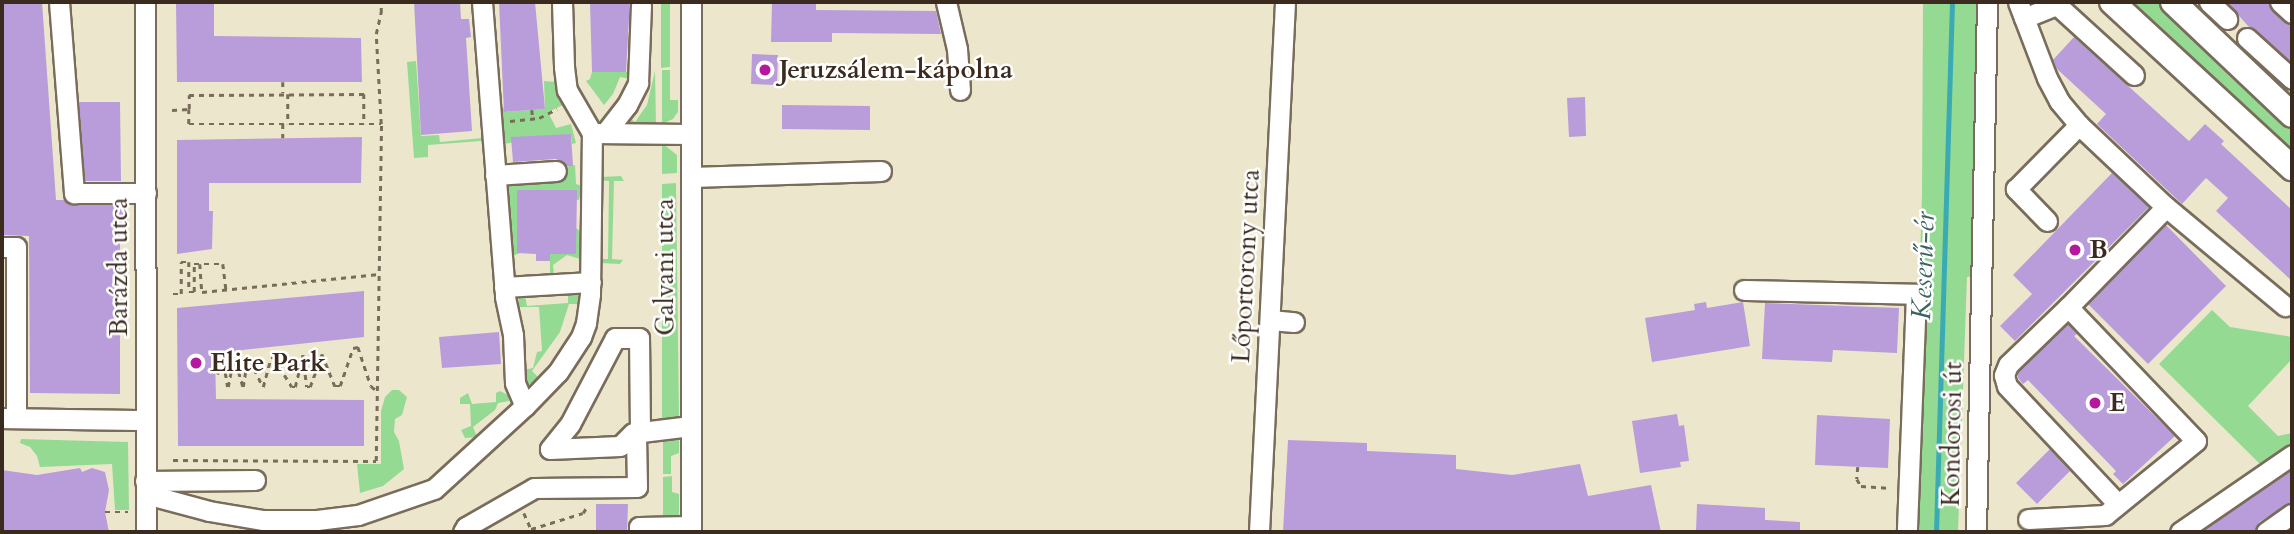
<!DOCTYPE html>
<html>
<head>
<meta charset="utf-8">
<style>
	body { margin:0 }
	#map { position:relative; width:2294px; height:534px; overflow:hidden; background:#ece7cc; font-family:Cardo,serif }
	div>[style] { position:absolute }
	.green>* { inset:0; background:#95da93 }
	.stream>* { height:4.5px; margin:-2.25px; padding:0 2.25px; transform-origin:2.25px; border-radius:2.25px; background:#3aabb3 }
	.building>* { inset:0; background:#b99cda }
	.path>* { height:2.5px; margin-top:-1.25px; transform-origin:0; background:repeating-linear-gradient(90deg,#796c5b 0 5px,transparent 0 10px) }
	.roads { filter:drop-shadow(2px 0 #796c5b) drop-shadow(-2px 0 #796c5b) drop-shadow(0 2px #796c5b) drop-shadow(0 -2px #796c5b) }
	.minor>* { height:19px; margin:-9.5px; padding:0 9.5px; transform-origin:9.5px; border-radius:9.5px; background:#fff }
	.major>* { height:24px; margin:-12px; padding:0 12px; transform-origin:12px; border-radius:12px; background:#fff }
	.dots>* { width:19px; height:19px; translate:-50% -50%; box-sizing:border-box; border:4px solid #fff; border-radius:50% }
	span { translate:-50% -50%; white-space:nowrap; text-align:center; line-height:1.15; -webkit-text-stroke:5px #fff; paint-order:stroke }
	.poi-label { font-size:26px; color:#3b2a1e; font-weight:700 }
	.left { translate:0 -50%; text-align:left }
	.street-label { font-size:26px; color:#3b2a1e }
	.water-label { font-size:28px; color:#3b6461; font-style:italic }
	.frame { position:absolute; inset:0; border:4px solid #3b2a1e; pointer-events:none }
</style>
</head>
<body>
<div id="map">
	<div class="green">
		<i style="clip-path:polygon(661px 2px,670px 2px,670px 67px,661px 68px)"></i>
		<i style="clip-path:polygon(1923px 2px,1978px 2px,1974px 276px,1967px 277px,1958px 532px,1912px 532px,1922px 193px)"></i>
		<i style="clip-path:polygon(2124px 2px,2158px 2px,2292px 127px,2292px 157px)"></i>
		<i style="clip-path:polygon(416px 61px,421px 136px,439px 135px,440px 142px,483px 138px,486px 151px,483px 152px,481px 141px,428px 145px,428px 157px,414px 158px,407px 62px)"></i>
		<i style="clip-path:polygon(662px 70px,670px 70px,670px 100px,678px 100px,678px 112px,673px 119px,662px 124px)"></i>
		<i style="clip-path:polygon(655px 71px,656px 125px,628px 125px,625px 121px,627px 115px,635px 122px,647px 105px)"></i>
		<i style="clip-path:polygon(592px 72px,630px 72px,630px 79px,620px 77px,613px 94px,604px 105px,586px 81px,590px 79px)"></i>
		<i style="clip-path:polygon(544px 81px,557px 82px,563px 105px,548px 112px,556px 128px,571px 124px,576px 143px,572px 144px,571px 134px,503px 144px,500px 140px,499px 109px,504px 108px,505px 112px,545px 109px)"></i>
		<i style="clip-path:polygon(662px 143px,677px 155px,677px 173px,662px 174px)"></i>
		<i style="clip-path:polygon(575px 165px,576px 184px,582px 186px,579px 200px,517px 191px,517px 253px,520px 253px,510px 257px,503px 179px)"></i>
		<i style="clip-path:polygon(621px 176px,624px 181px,614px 181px,612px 259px,623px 260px,620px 264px,600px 263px,597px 259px,608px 259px,609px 186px,609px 181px,598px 180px,602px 177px)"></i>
		<i style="clip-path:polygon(676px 183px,679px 418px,662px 422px,662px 184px)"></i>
		<i style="clip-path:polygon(576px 228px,581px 232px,580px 259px,567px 255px,553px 265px,554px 275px,550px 277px,550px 254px)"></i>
		<i style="clip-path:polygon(575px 292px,581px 299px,579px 304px,569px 304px,560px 332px,532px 371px,539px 378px,537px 383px,528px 384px,522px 377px,523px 370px,533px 368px,537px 352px,542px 351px,539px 307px,519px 307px,519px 298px,525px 295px,527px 306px,568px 303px,568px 293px)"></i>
		<i style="clip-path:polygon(2212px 310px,2230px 327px,2292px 337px,2292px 359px,2248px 406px,2278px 436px,2292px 433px,2292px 448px,2264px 468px,2159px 364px)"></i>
		<i style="clip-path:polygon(392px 390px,399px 390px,407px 397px,402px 415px,395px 419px,394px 432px,399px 441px,404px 469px,383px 486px,360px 493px,357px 464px,381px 464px,381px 411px,385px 397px)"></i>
		<i style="clip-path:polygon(500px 391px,508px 395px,509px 401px,498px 403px,495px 410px,473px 427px,477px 437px,465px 438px,461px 430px,471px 426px,470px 404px,460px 404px,460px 398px,468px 393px,472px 404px,496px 402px,496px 393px)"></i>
		<i style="clip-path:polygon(663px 435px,679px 436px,679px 453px,671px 456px,671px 474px,663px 474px)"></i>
		<i style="clip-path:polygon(21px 439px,128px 442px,129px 510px,115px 510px,112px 464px,40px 467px,37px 456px,30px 447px,20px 443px)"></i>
		<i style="clip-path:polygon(672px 476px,672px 492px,679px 494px,679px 518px,663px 520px,663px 477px)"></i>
	</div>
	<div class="stream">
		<i style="left:1936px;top:532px;width:530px;rotate:-88.27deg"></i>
	</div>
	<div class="building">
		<i style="clip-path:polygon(2px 2px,42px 2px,56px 200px,64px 200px,74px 205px,128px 205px,128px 228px,120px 228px,120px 394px,30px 393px,29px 236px,2px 235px)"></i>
		<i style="clip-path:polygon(176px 2px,214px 2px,214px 36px,361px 38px,362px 82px,177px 82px)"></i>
		<i style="clip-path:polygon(414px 2px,460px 2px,461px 19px,469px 19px,471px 37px,466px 38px,472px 131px,421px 135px)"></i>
		<i style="clip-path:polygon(499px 2px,535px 2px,545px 109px,504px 112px)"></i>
		<i style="clip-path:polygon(590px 2px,630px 2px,626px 72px,592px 72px)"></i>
		<i style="clip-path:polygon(772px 2px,816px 2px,816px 10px,936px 11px,941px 34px,832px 33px,832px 42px,771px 42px)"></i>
		<i style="clip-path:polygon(2227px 2px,2268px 2px,2272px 11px,2292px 25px,2292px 63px,2248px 26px)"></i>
		<i style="clip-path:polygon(2074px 37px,2189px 141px,2205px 124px,2224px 141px,2221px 144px,2292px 210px,2292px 281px,2216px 211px,2228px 198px,2206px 178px,2182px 204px,2097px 124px,2106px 114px,2057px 69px,2053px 60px)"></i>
		<i style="clip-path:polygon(752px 54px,778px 55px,777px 85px,751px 84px)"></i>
		<i style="clip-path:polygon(1585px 97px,1586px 136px,1569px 137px,1567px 98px)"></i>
		<i style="clip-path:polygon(79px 102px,120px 102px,121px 181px,85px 181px)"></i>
		<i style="clip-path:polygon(782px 105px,870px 106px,870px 130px,782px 129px)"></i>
		<i style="clip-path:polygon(571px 134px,573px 166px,567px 166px,556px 159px,513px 162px,511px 137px)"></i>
		<i style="clip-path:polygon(362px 137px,361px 183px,209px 183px,209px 211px,213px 211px,212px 249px,177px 254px,177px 140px)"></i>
		<i style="clip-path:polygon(2112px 173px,2149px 207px,2015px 341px,2000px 326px,2032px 294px,2013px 275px)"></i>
		<i style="clip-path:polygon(517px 190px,577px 190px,576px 254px,550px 254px,550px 261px,536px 261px,536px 254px,517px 253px)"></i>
		<i style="clip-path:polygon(2166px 225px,2226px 286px,2148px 364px,2088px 304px)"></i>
		<i style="clip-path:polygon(364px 291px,364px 337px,215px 353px,216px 399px,364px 400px,364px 446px,178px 446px,177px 308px)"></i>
		<i style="clip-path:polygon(1706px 302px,1707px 308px,1743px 302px,1750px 346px,1652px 362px,1645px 318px,1695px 310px,1694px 304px)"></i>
		<i style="clip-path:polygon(1765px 303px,1899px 308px,1897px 353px,1833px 350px,1832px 362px,1762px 359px)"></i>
		<i style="clip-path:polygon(2068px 324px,2077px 334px,2074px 336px,2175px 436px,2123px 484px,2113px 474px,2116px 471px,2028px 380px,2023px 384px,2018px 378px,2018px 372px)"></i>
		<i style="clip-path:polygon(499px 332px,501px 364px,442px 368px,439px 337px)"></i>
		<i style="clip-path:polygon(1677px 414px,1679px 426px,1684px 425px,1689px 461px,1680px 462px,1681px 467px,1640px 473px,1632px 421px)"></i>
		<i style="clip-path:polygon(1817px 415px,1890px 419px,1888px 468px,1815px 465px)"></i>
		<i style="clip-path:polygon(1288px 440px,1367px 443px,1367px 451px,1456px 455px,1456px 469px,1512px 475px,1580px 464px,1588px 496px,1651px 485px,1661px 532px,1283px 532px)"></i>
		<i style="clip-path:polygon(2050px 449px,2070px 471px,2037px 504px,2016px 483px)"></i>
		<i style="clip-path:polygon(80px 468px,82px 472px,92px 468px,105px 472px,109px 490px,105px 512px,109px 532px,2px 532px,2px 470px,37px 475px)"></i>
		<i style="clip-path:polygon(2292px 470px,2292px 502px,2259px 522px,2254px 532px,2201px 532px)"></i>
		<i style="clip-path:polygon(596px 504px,628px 504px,627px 532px,596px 532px)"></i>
		<i style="clip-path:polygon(1697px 504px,1765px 508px,1765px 520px,1800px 522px,1800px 532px,1696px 532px)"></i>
	</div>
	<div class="path">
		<i style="left:283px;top:82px;width:11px;rotate:90deg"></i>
		<i style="left:288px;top:94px;width:30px;rotate:90deg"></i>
		<i style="left:189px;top:109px;width:14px;rotate:-90deg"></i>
		<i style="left:189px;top:95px;width:175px;rotate:-0.3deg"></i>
		<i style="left:364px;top:94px;width:30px;rotate:90deg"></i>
		<i style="left:172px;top:110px;width:17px;rotate:-3deg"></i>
		<i style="left:189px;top:109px;width:15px;rotate:90deg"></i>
		<i style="left:189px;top:124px;width:192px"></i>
		<i style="left:532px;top:110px;width:9px;rotate:84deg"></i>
		<i style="left:510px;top:121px;width:29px;rotate:-6deg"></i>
		<i style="left:539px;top:118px;width:20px;rotate:-27deg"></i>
		<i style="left:283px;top:124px;width:14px;rotate:90deg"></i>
		<i style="left:200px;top:264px;width:28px;rotate:86deg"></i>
		<i style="left:202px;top:292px;width:178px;rotate:-5.8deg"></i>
		<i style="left:173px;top:294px;width:8px"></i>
		<i style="left:181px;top:294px;width:32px;rotate:-90deg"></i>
		<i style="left:181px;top:262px;width:8px"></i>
		<i style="left:189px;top:262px;width:30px;rotate:90deg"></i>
		<i style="left:189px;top:292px;width:5px"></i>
		<i style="left:194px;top:292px;width:28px;rotate:-90deg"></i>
		<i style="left:194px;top:264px;width:29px"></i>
		<i style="left:223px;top:264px;width:26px;rotate:83deg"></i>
		<i style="left:217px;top:374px;width:13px;rotate:-58deg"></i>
		<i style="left:224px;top:363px;width:24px;rotate:81deg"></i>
		<i style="left:228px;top:387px;width:25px;rotate:-79deg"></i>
		<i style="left:233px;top:362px;width:3px"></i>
		<i style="left:236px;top:362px;width:26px;rotate:74deg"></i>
		<i style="left:243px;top:387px;width:26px;rotate:-81deg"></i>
		<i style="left:247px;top:361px;width:3px;rotate:-18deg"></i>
		<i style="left:250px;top:360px;width:30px;rotate:64deg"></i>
		<i style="left:263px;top:387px;width:30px;rotate:-75deg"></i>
		<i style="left:271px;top:358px;width:3px"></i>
		<i style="left:274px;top:358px;width:34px;rotate:58deg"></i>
		<i style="left:292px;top:387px;width:3px"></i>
		<i style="left:295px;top:387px;width:33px;rotate:-76deg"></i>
		<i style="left:303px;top:355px;width:32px;rotate:83deg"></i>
		<i style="left:307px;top:387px;width:3px"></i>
		<i style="left:310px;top:387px;width:35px;rotate:-70deg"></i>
		<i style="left:322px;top:354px;width:35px;rotate:68deg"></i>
		<i style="left:335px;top:386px;width:5px"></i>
		<i style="left:340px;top:386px;width:40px;rotate:-71.1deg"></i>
		<i style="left:353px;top:348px;width:5px;rotate:-11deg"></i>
		<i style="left:358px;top:347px;width:41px;rotate:71.6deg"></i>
		<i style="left:371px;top:386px;width:8px;rotate:40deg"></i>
		<i style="left:173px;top:460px;width:203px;rotate:0.3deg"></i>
		<i style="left:376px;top:461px;width:337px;rotate:-89.1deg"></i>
		<i style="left:381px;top:124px;width:90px;rotate:-93.2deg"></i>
		<i style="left:376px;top:34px;width:22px;rotate:-77deg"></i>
		<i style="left:381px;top:13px;width:11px;rotate:-90deg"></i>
		<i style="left:1858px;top:467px;width:12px;rotate:95deg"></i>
		<i style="left:1857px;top:479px;width:8px;rotate:60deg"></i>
		<i style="left:1861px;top:486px;width:30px;rotate:4deg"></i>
		<i style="left:105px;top:512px;width:23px"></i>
		<i style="left:524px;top:513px;width:17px;rotate:66deg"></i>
		<i style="left:531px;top:529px;width:54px;rotate:-17.1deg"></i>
		<i style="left:583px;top:513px;width:9px;rotate:-58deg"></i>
	</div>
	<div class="roads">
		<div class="minor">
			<i style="left:59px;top:2px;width:192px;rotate:85.5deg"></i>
			<i style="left:74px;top:193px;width:72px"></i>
			<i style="left:145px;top:2px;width:530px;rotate:89.89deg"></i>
			<i style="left:482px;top:2px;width:296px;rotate:85.5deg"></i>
			<i style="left:505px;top:297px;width:39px;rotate:78deg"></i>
			<i style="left:513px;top:335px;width:48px;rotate:87.6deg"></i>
			<i style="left:515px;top:383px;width:25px;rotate:67deg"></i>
			<i style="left:525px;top:406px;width:47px;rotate:-45.9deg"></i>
			<i style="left:558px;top:372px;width:42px;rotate:-56.7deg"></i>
			<i style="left:581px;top:337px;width:15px;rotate:-70deg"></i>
			<i style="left:586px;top:323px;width:29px;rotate:-82deg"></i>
			<i style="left:590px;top:294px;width:161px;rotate:-89.3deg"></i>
			<i style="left:562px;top:2px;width:65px;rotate:88.2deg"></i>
			<i style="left:564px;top:67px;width:23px;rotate:83deg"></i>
			<i style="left:567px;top:90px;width:50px;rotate:59.8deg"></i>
			<i style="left:592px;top:133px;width:99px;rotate:0.6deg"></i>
			<i style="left:691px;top:2px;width:530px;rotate:90deg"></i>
			<i style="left:946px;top:2px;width:48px;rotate:76.8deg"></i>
			<i style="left:957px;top:49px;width:41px;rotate:85.8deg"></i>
			<i style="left:2018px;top:2px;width:81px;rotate:69.1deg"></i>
			<i style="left:2047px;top:78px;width:26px;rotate:62deg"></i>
			<i style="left:2059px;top:101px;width:31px;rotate:50deg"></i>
			<i style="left:2079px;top:125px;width:120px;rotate:43.3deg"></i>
			<i style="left:2166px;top:207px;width:140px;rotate:134.4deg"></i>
			<i style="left:2068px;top:307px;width:185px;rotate:46.3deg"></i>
			<i style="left:2196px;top:441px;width:117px;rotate:140.9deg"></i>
			<i style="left:2105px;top:515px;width:77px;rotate:177deg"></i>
			<i style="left:2209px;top:2px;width:25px;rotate:43deg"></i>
			<i style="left:2280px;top:2px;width:16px;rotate:43deg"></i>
			<i style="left:2024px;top:18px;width:35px;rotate:-22deg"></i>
			<i style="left:2057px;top:5px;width:104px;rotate:42.3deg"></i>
			<i style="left:2247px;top:38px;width:61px;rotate:42.3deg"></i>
			<i style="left:605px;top:133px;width:36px;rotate:-52deg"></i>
			<i style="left:627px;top:105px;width:25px;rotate:-63deg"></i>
			<i style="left:638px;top:83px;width:78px;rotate:-87.8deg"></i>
			<i style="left:495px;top:175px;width:61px;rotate:-3.8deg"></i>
			<i style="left:691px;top:177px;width:190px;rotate:-1.8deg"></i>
			<i style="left:2166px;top:207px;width:155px;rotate:39.8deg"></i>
			<i style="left:2047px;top:221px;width:45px;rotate:-134.1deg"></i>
			<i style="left:2016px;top:189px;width:90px;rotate:-45.5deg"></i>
			<i style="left:2px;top:247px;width:14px"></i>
			<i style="left:16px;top:247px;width:171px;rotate:90deg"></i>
			<i style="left:504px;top:287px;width:87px;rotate:-3.3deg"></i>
			<i style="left:1744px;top:290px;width:172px;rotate:1.3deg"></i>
			<i style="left:1916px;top:294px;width:238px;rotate:92.2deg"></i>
			<i style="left:2068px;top:307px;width:83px;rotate:136deg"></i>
			<i style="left:2008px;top:365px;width:11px;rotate:112deg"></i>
			<i style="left:2004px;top:375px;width:11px;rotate:75deg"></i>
			<i style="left:2007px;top:386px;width:162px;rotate:46.8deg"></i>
			<i style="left:1270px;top:320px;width:24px;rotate:5deg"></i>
			<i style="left:2px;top:418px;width:143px;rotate:0.8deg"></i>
			<i style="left:640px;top:432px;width:94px;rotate:-90.6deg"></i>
			<i style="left:639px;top:338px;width:24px;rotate:180deg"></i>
			<i style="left:615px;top:338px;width:97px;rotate:117.6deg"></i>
			<i style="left:570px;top:424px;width:32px;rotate:129deg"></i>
			<i style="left:550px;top:449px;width:70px;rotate:-2.5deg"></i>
			<i style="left:620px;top:446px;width:18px;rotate:-45deg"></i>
			<i style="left:633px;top:433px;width:58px;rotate:-6.9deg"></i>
			<i style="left:145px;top:481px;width:110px;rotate:-0.5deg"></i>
			<i style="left:146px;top:494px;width:65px;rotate:15.1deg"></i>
			<i style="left:209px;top:511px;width:55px;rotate:9.5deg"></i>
			<i style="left:263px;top:520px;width:54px"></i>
			<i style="left:317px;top:520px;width:41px;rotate:-7deg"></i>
			<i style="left:358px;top:515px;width:80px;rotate:-18.9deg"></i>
			<i style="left:434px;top:489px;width:123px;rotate:-42.4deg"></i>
			<i style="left:463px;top:532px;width:6px;rotate:-59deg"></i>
			<i style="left:466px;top:527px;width:78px;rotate:-29.8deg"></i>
			<i style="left:534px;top:488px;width:103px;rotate:-0.6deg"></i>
			<i style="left:637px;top:487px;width:54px;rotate:-91.1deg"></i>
			<i style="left:639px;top:532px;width:5px;rotate:-90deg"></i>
			<i style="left:639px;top:527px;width:52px;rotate:-1.1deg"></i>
			<i style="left:1259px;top:532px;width:531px;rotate:-87.19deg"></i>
			<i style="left:1976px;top:532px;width:530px;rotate:-88.81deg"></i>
			<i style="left:2180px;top:532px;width:136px;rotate:-34.5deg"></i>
			<i style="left:2266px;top:532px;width:32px;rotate:-35deg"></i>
		</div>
		<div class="major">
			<i style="left:2112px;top:2px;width:245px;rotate:42.7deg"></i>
			<i style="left:2173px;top:2px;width:164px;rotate:43.5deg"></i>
		</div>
	</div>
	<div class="dots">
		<i style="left:765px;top:70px;background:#b5179e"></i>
		<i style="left:2075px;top:250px;background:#b5179e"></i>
		<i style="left:196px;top:363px;background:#b5179e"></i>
		<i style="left:2095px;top:403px;background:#b5179e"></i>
	</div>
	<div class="poi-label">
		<span class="left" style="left:779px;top:70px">Jeruzsálem-kápolna</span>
		<span class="left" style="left:2089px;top:250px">B</span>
		<span class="left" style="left:210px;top:363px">Elite Park</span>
		<span class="left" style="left:2109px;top:403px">E</span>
	</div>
	<div class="street-label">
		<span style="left:1246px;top:266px;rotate:-87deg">Lőportorony utca</span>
		<span style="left:119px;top:267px;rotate:-90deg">Barázda utca</span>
		<span style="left:665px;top:267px;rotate:-90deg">Galvani utca</span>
		<span style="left:1952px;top:434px;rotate:-89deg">Kondorosi út</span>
	</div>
	<div class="water-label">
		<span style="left:1923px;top:266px;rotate:-88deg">Keserű-ér</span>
	</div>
	<div class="frame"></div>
</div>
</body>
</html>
